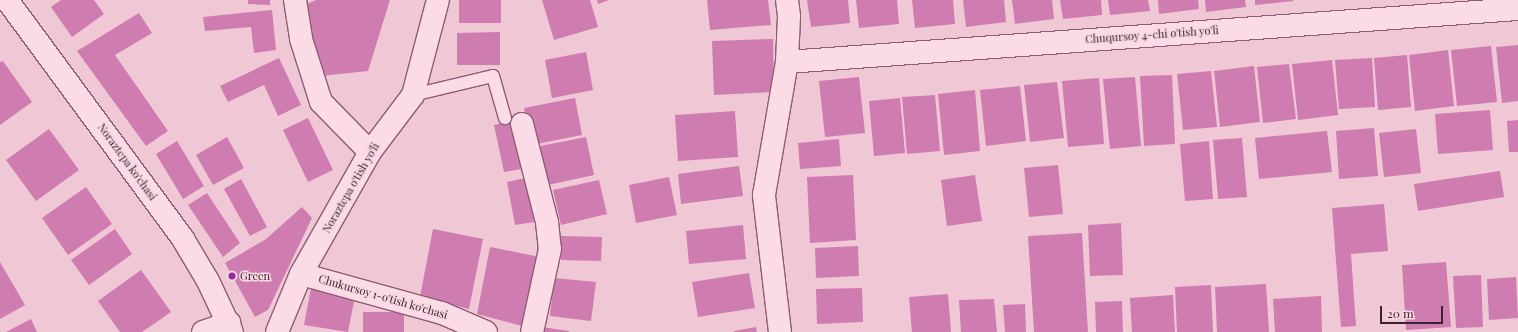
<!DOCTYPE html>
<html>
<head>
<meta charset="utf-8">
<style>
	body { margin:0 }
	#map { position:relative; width:1518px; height:332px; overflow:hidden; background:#f0c7d5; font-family:"Playfair Display",serif }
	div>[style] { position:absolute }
	.building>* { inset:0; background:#cf7cb0 }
	.roads { filter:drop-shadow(1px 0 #8d5c75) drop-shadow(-1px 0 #8d5c75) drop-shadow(0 1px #8d5c75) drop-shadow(0 -1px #8d5c75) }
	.lane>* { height:12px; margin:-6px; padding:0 6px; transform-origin:6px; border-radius:6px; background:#fadbe6 }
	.street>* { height:22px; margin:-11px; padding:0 11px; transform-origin:11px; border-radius:11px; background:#fadbe6 }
	.secondary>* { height:22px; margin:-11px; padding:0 11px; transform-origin:11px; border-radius:11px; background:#fadbe6 }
	.dots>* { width:11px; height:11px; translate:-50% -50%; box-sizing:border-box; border:2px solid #f7d7e2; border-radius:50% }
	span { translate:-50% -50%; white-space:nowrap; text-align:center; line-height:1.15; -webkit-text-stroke:3px #f7d7e2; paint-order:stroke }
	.street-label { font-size:11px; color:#3d2030 }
	.poi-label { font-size:11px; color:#3d2030 }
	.left { translate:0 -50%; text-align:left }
	.scale { position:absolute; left:1380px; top:306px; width:63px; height:18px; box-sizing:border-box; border:2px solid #3d2030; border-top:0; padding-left:5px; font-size:12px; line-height:14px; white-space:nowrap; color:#3d2030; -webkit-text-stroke:3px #f7d7e2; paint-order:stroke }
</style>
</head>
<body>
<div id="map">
	<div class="building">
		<i style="clip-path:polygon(61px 0,94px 0,104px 14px,72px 37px,51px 7px)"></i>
		<i style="clip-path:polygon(248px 0,270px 0,270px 5px,248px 4px)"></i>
		<i style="clip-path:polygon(316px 0,390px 0,368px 71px,321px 76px,300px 7px)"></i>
		<i style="clip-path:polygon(459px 0,501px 0,501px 23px,459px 23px)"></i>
		<i style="clip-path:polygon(542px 0,590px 0,598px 27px,554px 40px)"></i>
		<i style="clip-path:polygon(597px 0,609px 0,598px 4px)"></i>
		<i style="clip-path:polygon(707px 0,768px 0,771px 25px,710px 30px)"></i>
		<i style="clip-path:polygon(807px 0,848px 0,850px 23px,811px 27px)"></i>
		<i style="clip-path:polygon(856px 0,897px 0,899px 24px,859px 28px)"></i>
		<i style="clip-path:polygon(912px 0,953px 0,955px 24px,915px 28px)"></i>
		<i style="clip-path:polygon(963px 0,1004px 0,1006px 22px,966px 27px)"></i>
		<i style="clip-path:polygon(1012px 0,1052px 0,1054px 19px,1015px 24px)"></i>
		<i style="clip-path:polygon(1060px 0,1101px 0,1102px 15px,1063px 19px)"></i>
		<i style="clip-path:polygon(1108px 0,1148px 0,1150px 11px,1110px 15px)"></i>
		<i style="clip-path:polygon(1158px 0,1198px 0,1199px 9px,1159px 14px)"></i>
		<i style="clip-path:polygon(1205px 0,1245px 0,1246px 7px,1206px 12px)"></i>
		<i style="clip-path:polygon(1255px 0,1293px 0,1293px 1px,1255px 5px)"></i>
		<i style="clip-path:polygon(272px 10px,276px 50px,254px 53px,251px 27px,205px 31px,203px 17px)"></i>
		<i style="clip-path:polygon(139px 13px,152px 33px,115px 55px,168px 131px,146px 146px,77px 51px)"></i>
		<i style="clip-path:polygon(500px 32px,500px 65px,457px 65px,457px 33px)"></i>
		<i style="clip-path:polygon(773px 39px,774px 92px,714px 95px,712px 41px)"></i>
		<i style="clip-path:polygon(1518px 45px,1518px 101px,1502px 103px,1496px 47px)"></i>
		<i style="clip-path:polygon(1491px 46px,1497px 102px,1457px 106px,1451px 50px)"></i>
		<i style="clip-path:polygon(1448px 50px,1454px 106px,1415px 111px,1409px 55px)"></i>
		<i style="clip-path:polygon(586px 52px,593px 90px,552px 98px,545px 60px)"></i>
		<i style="clip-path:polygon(1407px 55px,1411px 107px,1378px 110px,1374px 58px)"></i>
		<i style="clip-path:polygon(279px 58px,301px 105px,278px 116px,264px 85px,228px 102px,220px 86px)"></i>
		<i style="clip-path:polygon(1372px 58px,1375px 107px,1339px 109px,1335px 60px)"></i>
		<i style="clip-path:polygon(1332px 60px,1338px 115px,1298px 120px,1292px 64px)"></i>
		<i style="clip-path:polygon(3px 61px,32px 102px,0 125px,0 62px)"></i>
		<i style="clip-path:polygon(1289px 64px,1296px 119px,1263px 123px,1257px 67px)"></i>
		<i style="clip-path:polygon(1254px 66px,1260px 122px,1220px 127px,1214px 71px)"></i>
		<i style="clip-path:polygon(1211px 71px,1217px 127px,1183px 130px,1177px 74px)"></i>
		<i style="clip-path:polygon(1172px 75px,1175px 144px,1144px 146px,1140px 76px)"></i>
		<i style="clip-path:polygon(859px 77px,865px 133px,825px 137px,819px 81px)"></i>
		<i style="clip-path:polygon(1135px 77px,1141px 146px,1110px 149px,1103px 79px)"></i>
		<i style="clip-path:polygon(1099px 78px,1104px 144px,1068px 147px,1062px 81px)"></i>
		<i style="clip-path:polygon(1057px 82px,1064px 138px,1030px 142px,1024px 85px)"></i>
		<i style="clip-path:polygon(1020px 86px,1026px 141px,986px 146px,980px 90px)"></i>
		<i style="clip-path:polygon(975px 90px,980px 151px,944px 155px,938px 94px)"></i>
		<i style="clip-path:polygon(935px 95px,940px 151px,907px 154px,902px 97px)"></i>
		<i style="clip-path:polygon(575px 98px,582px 135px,532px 145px,524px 108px)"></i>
		<i style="clip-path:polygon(900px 98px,905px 153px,874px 156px,869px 101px)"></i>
		<i style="clip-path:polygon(1490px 110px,1493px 150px,1438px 154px,1435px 114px)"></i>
		<i style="clip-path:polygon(735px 111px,738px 157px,678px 161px,675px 115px)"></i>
		<i style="clip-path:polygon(308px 118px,333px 170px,308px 182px,283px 130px)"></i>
		<i style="clip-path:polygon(1518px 120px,1518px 152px,1509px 152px,1507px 121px)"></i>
		<i style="clip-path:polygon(512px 121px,522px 169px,504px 172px,494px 125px)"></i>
		<i style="clip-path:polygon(1374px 128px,1378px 176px,1339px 179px,1336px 131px)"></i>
		<i style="clip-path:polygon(49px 129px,79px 170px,36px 201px,6px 160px)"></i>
		<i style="clip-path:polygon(1416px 129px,1421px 173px,1384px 177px,1379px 133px)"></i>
		<i style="clip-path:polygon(1327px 131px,1332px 172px,1259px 179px,1255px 138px)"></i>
		<i style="clip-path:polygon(227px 137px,244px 168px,213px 185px,196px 155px)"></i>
		<i style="clip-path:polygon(586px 137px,594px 175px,543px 186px,535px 147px)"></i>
		<i style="clip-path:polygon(1242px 138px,1247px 197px,1218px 199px,1213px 140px)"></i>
		<i style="clip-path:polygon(839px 139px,841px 166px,800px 169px,798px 143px)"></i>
		<i style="clip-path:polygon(177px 141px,204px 186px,183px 199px,156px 154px)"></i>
		<i style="clip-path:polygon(1209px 141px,1213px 199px,1185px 201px,1180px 144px)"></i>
		<i style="clip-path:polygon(1058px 165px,1063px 214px,1029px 217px,1024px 168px)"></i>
		<i style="clip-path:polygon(739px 166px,743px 196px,681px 204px,678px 174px)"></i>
		<i style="clip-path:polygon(1500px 171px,1504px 197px,1418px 211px,1414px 184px)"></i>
		<i style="clip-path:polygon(853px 175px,856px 240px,810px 243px,807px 177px)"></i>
		<i style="clip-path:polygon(975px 175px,982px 221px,947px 226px,941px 180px)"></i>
		<i style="clip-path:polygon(669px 177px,677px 215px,636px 223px,629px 185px)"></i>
		<i style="clip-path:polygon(526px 178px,534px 222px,515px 225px,507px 182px)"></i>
		<i style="clip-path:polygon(241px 179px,267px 227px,250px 236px,224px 189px)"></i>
		<i style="clip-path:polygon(599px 180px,607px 214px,561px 225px,553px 190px)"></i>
		<i style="clip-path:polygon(86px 187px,112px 224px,68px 255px,42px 218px)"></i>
		<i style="clip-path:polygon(207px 193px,240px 243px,223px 257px,188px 205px)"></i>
		<i style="clip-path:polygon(1384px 204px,1388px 251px,1351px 254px,1356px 326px,1341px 327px,1332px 208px)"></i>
		<i style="clip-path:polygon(302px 207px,312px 218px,268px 310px,255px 317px,225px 263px,266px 239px)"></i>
		<i style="clip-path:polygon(1121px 223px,1123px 275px,1090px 276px,1088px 225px)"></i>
		<i style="clip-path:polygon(743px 225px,746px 259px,689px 264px,686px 231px)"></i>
		<i style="clip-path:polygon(115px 229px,132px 254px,89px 285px,71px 260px)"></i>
		<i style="clip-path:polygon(433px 229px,483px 239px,469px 309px,420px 297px)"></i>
		<i style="clip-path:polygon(1082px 233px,1088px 332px,1034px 332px,1028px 236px)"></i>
		<i style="clip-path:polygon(561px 236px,602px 237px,601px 261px,561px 260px)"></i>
		<i style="clip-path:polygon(858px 246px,859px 276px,816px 278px,815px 248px)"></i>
		<i style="clip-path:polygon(490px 247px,540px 257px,526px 327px,477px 314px)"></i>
		<i style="clip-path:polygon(0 262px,25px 305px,0 319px)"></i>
		<i style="clip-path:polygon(1446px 262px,1451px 327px,1406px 330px,1402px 265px)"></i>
		<i style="clip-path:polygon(141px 270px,171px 312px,142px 332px,120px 332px,98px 301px)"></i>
		<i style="clip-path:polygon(749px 273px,755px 308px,698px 317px,692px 282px)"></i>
		<i style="clip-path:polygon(1481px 275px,1483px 327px,1456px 328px,1453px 276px)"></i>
		<i style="clip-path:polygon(1516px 277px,1518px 318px,1489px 320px,1487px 279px)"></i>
		<i style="clip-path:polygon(554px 278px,596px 282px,591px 321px,550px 316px)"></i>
		<i style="clip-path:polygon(1266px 284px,1269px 332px,1217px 332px,1215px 287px)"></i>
		<i style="clip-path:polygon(1211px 285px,1213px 332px,1177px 332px,1175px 287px)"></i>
		<i style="clip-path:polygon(311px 288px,355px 296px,348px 332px,304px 325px)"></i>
		<i style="clip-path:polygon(862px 288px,863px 322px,817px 324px,816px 289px)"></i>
		<i style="clip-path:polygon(948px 294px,951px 332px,912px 332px,909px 297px)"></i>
		<i style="clip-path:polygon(1173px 295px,1175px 332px,1132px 332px,1130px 298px)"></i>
		<i style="clip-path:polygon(1321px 296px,1322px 332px,1275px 332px,1273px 299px)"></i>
		<i style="clip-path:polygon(994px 299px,997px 332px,961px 332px,959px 300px)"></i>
		<i style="clip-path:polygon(1122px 301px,1123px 332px,1096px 332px,1095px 302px)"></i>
		<i style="clip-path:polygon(1025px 304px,1026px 332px,1005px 332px,1003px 305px)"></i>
		<i style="clip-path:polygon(363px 312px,404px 312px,404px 332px,363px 332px)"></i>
		<i style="clip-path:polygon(31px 319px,37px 332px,6px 332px)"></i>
		<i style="clip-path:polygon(542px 327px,569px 331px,569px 332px,542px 332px)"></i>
		<i style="clip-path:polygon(756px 327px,757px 332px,734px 332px,734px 331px)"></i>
	</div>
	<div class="roads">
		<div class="lane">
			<i style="left:413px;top:95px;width:82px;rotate:-13.4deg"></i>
			<i style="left:493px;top:76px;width:44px;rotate:74.1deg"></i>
		</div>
		<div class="street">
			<i style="left:295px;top:0;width:39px;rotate:81deg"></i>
			<i style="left:301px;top:39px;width:66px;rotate:72.4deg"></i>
			<i style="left:321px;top:102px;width:70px;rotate:45.6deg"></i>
			<i style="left:787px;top:62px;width:733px;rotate:-4.15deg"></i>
			<i style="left:522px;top:124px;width:101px;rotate:75.7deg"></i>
			<i style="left:547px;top:222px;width:27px;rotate:84deg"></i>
			<i style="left:550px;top:249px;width:85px;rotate:102.2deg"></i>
			<i style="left:301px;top:274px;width:146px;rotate:15.5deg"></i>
			<i style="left:442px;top:313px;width:48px;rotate:23.4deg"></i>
			<i style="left:203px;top:332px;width:28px;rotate:-19deg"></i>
			<i style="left:277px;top:332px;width:63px;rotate:-67.5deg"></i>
			<i style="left:301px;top:274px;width:140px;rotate:-60.5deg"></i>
			<i style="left:370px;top:152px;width:71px;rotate:-53deg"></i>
			<i style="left:413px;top:95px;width:98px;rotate:-75.3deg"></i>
			<i style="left:780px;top:332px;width:138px;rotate:-96.7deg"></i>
			<i style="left:764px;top:195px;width:135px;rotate:-80.2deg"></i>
			<i style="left:787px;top:62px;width:46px;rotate:-87.5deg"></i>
			<i style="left:789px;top:16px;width:16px;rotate:-97deg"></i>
		</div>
		<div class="secondary">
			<i style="left:7px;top:0;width:297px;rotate:53.6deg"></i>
			<i style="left:183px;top:239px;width:49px;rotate:59.2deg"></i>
			<i style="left:208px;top:281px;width:56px;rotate:64.8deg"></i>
		</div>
	</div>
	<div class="dots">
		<i style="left:232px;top:276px;background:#99299e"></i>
	</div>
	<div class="street-label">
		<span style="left:1152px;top:35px;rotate:-4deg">Chuqursoy 4-chi o'tish yo'li</span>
		<span style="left:127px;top:162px;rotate:54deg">Noraztepa ko'chasi</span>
		<span style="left:351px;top:188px;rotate:-60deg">Noraztepa o'tish yo'li</span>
		<span style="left:383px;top:297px;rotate:16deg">Chukursoy 1-o'tish ko'chasi</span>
	</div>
	<div class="poi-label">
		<span class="left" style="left:240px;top:276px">Green</span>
	</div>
	<div class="scale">20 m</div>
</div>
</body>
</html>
